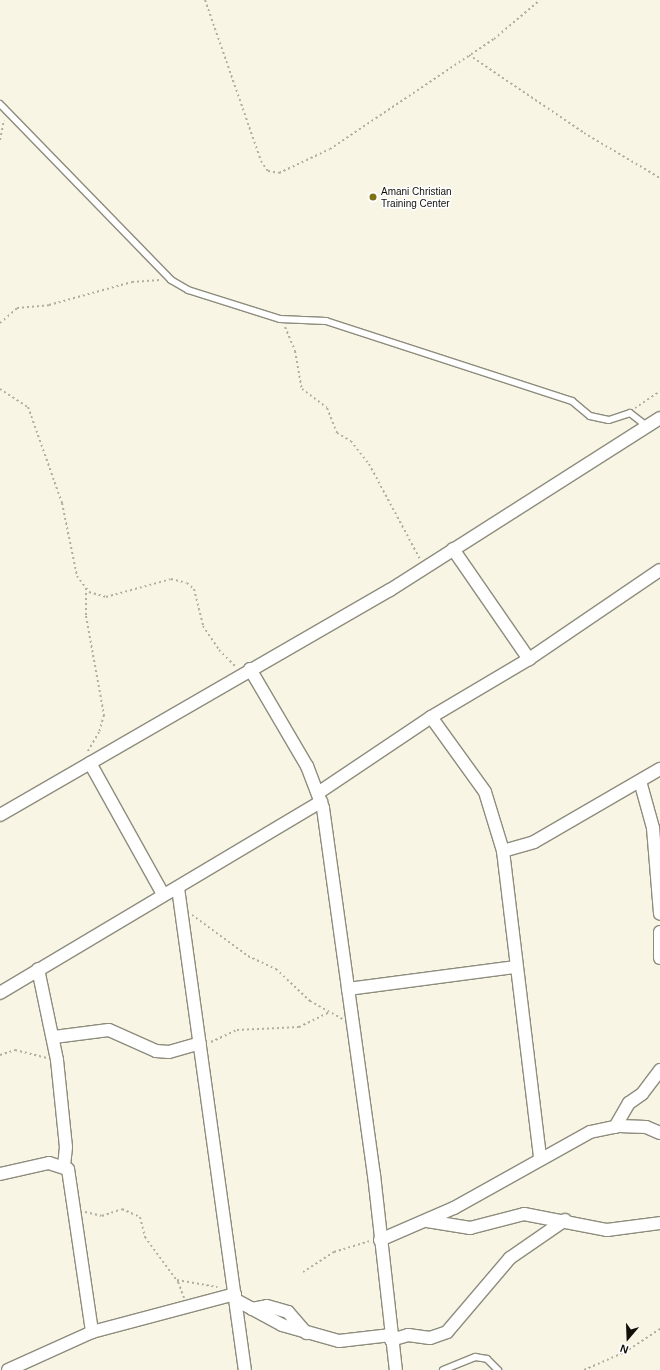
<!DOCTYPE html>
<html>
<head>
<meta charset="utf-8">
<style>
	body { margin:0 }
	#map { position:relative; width:660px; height:1370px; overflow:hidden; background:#f8f5e4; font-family:Helvetica,sans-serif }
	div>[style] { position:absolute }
	.path>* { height:2px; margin-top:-1px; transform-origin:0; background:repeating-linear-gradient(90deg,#b1afa1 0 2px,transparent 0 5px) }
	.roads { filter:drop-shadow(1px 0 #8e8c7d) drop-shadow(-1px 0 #8e8c7d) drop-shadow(0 1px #8e8c7d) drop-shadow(0 -1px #8e8c7d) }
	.service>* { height:6px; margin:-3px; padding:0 3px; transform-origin:3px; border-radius:3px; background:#fff }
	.minor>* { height:12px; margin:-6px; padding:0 6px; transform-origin:6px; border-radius:6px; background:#fff }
	.dots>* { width:11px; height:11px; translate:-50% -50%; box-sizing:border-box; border:2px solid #fff; border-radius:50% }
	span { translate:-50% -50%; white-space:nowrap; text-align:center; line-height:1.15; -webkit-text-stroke:3px #fff; paint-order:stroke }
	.poi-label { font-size:10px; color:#100f09 }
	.left { translate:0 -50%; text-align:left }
	.north { position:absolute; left:608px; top:1318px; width:40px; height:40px; -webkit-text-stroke:3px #fff; paint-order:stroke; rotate:199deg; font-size:11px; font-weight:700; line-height:16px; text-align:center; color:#100f09 }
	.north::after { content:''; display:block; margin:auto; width:14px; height:18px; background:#100f09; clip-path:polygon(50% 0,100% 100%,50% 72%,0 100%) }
</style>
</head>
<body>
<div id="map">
	<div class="path">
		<i style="left:205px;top:0;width:170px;rotate:70.8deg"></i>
		<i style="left:261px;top:161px;width:12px;rotate:55deg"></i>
		<i style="left:268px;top:171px;width:11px;rotate:10deg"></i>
		<i style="left:279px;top:173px;width:56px;rotate:-25.2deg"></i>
		<i style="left:330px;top:149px;width:197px;rotate:-33.9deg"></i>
		<i style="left:494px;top:39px;width:60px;rotate:-40.3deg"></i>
		<i style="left:469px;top:55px;width:139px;rotate:34.1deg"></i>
		<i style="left:584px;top:133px;width:88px;rotate:30.6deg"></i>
		<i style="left:0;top:140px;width:20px;rotate:-79deg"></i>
		<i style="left:0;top:323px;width:23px;rotate:-41deg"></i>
		<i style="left:17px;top:308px;width:32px;rotate:-5deg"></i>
		<i style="left:49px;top:305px;width:86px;rotate:-15.5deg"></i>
		<i style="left:132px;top:282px;width:28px;rotate:-4deg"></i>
		<i style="left:285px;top:327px;width:26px;rotate:67deg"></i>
		<i style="left:295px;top:351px;width:39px;rotate:80deg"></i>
		<i style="left:302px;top:389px;width:31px;rotate:37deg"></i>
		<i style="left:327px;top:408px;width:27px;rotate:68deg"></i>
		<i style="left:337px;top:433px;width:16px;rotate:30deg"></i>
		<i style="left:351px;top:441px;width:29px;rotate:52deg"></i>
		<i style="left:369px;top:464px;width:108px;rotate:61.8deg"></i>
		<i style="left:0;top:389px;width:33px;rotate:33deg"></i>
		<i style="left:28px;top:407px;width:102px;rotate:70.5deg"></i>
		<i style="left:62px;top:503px;width:75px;rotate:78.4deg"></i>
		<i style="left:77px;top:576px;width:20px;rotate:53deg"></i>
		<i style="left:89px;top:592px;width:18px;rotate:16deg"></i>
		<i style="left:106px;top:597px;width:67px;rotate:-15.5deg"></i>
		<i style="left:171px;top:579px;width:16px;rotate:14deg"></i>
		<i style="left:187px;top:583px;width:9px;rotate:41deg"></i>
		<i style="left:194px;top:589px;width:38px;rotate:76deg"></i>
		<i style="left:203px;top:626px;width:29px;rotate:56deg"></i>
		<i style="left:219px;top:650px;width:24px;rotate:45deg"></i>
		<i style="left:635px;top:408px;width:30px;rotate:-34deg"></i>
		<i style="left:86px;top:588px;width:28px;rotate:90deg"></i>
		<i style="left:86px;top:616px;width:101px;rotate:79.7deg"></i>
		<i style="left:104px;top:715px;width:18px;rotate:106deg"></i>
		<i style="left:99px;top:732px;width:24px;rotate:120deg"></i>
		<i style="left:192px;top:915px;width:69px;rotate:36.2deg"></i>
		<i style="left:248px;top:956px;width:31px;rotate:25deg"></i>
		<i style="left:276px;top:969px;width:47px;rotate:43.3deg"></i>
		<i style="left:310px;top:1001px;width:37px;rotate:29deg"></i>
		<i style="left:211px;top:1042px;width:29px;rotate:-25deg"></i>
		<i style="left:237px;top:1030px;width:62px;rotate:-2.8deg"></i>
		<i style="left:299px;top:1027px;width:34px;rotate:-26deg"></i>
		<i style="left:0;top:1055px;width:16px;rotate:-18deg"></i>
		<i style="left:15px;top:1050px;width:32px;rotate:14deg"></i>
		<i style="left:85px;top:1212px;width:17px;rotate:13deg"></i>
		<i style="left:102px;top:1216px;width:21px;rotate:-19deg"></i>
		<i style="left:122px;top:1209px;width:20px;rotate:24deg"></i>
		<i style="left:140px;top:1217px;width:21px;rotate:76deg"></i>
		<i style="left:145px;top:1237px;width:56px;rotate:53.7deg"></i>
		<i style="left:178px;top:1282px;width:17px;rotate:69deg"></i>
		<i style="left:303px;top:1272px;width:37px;rotate:-33deg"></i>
		<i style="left:334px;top:1252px;width:38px;rotate:-17deg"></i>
		<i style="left:177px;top:1280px;width:41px;rotate:9.9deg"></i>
		<i style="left:584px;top:1370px;width:45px;rotate:-23.7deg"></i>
		<i style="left:625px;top:1352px;width:42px;rotate:-33.3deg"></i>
	</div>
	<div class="roads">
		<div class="service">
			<i style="left:0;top:104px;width:245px;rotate:45.8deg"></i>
			<i style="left:171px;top:280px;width:20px;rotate:30deg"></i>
			<i style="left:188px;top:290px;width:96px;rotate:17.5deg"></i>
			<i style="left:280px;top:319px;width:46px;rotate:2.5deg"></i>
			<i style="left:326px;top:321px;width:259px;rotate:18deg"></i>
			<i style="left:572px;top:401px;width:23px;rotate:40deg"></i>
			<i style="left:590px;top:416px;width:19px;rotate:12deg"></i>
			<i style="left:609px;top:420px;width:22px;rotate:-18deg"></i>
			<i style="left:630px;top:413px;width:23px;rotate:38deg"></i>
			<i style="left:443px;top:1370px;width:35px;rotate:-22deg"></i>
			<i style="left:475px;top:1357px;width:12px;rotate:9deg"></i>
			<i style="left:487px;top:1359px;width:16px;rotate:45deg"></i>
		</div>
		<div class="minor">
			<i style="left:453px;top:549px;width:134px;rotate:55.4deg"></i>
			<i style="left:250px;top:669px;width:113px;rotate:59.6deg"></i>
			<i style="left:307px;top:766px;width:45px;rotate:69.1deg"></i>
			<i style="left:323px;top:808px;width:371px;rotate:82.1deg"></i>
			<i style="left:374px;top:1175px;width:196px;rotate:83.6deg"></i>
			<i style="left:431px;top:717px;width:92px;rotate:54.2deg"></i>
			<i style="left:485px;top:792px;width:62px;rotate:73deg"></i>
			<i style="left:503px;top:851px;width:32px;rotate:-16deg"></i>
			<i style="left:534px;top:842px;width:146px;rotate:-30.1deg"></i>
			<i style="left:90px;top:763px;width:150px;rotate:60.9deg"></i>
			<i style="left:640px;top:781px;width:49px;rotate:74.5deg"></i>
			<i style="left:653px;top:828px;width:86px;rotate:85.3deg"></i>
			<i style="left:318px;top:793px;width:136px;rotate:-33.9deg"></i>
			<i style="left:431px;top:717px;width:114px;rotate:-30.6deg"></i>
			<i style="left:529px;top:659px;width:158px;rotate:-34.2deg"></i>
			<i style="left:0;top:815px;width:450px;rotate:-30deg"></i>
			<i style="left:390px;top:590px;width:320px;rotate:-32.5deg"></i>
			<i style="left:503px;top:851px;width:310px;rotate:83.1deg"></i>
			<i style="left:178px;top:888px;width:487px;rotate:82.1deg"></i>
			<i style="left:660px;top:932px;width:26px;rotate:90deg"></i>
			<i style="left:38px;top:969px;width:93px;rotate:78.2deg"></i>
			<i style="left:57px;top:1060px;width:87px;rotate:84.1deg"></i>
			<i style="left:66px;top:1147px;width:20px;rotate:96deg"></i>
			<i style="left:348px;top:989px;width:169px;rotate:-7.5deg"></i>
			<i style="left:0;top:993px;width:374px;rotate:-30.8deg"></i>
			<i style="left:54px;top:1037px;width:55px;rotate:-7.3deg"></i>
			<i style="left:109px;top:1030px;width:51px;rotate:24.1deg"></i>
			<i style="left:156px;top:1051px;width:13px;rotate:4deg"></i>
			<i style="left:169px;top:1052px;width:32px;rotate:-16deg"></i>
			<i style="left:615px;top:1127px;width:28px;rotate:-60deg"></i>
			<i style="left:629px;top:1103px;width:16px;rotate:-35deg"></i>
			<i style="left:642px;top:1094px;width:30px;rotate:-53deg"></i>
			<i style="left:0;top:1174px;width:50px;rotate:-12.7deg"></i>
			<i style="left:49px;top:1163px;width:20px;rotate:18deg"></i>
			<i style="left:68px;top:1169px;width:165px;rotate:81.6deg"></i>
			<i style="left:427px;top:1221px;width:44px;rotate:9.2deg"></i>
			<i style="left:470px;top:1228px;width:56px;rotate:-14.5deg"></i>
			<i style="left:524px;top:1214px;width:85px;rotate:10.9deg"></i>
			<i style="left:607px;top:1230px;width:53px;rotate:-7.5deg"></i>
			<i style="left:380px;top:1240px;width:81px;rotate:-23.4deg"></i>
			<i style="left:454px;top:1208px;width:156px;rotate:-29.2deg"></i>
			<i style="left:590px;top:1132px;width:30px;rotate:-12deg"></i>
			<i style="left:619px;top:1126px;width:27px;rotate:2deg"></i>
			<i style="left:646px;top:1127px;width:15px;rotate:23deg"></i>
			<i style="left:236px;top:1300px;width:52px;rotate:28.5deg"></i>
			<i style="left:282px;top:1325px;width:59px;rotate:15.7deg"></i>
			<i style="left:339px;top:1341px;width:52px;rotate:-6.6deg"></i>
			<i style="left:252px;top:1309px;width:15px;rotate:-11deg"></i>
			<i style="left:267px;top:1306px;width:22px;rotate:16deg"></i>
			<i style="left:288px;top:1312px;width:28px;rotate:49deg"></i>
			<i style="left:391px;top:1340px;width:18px;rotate:-16deg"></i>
			<i style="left:408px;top:1335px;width:22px;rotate:8deg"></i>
			<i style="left:430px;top:1338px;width:18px;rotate:-19deg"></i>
			<i style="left:447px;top:1332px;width:97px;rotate:-49.6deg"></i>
			<i style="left:510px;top:1258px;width:67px;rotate:-34.6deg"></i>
			<i style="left:8px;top:1370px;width:92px;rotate:-24.3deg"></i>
			<i style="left:92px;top:1332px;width:148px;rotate:-14.9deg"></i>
		</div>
	</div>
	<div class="dots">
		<i style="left:373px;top:197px;background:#7f7212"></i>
	</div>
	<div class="poi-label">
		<span class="left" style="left:381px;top:197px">Amani Christian<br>Training Center</span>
	</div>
	<div class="north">N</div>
</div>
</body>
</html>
